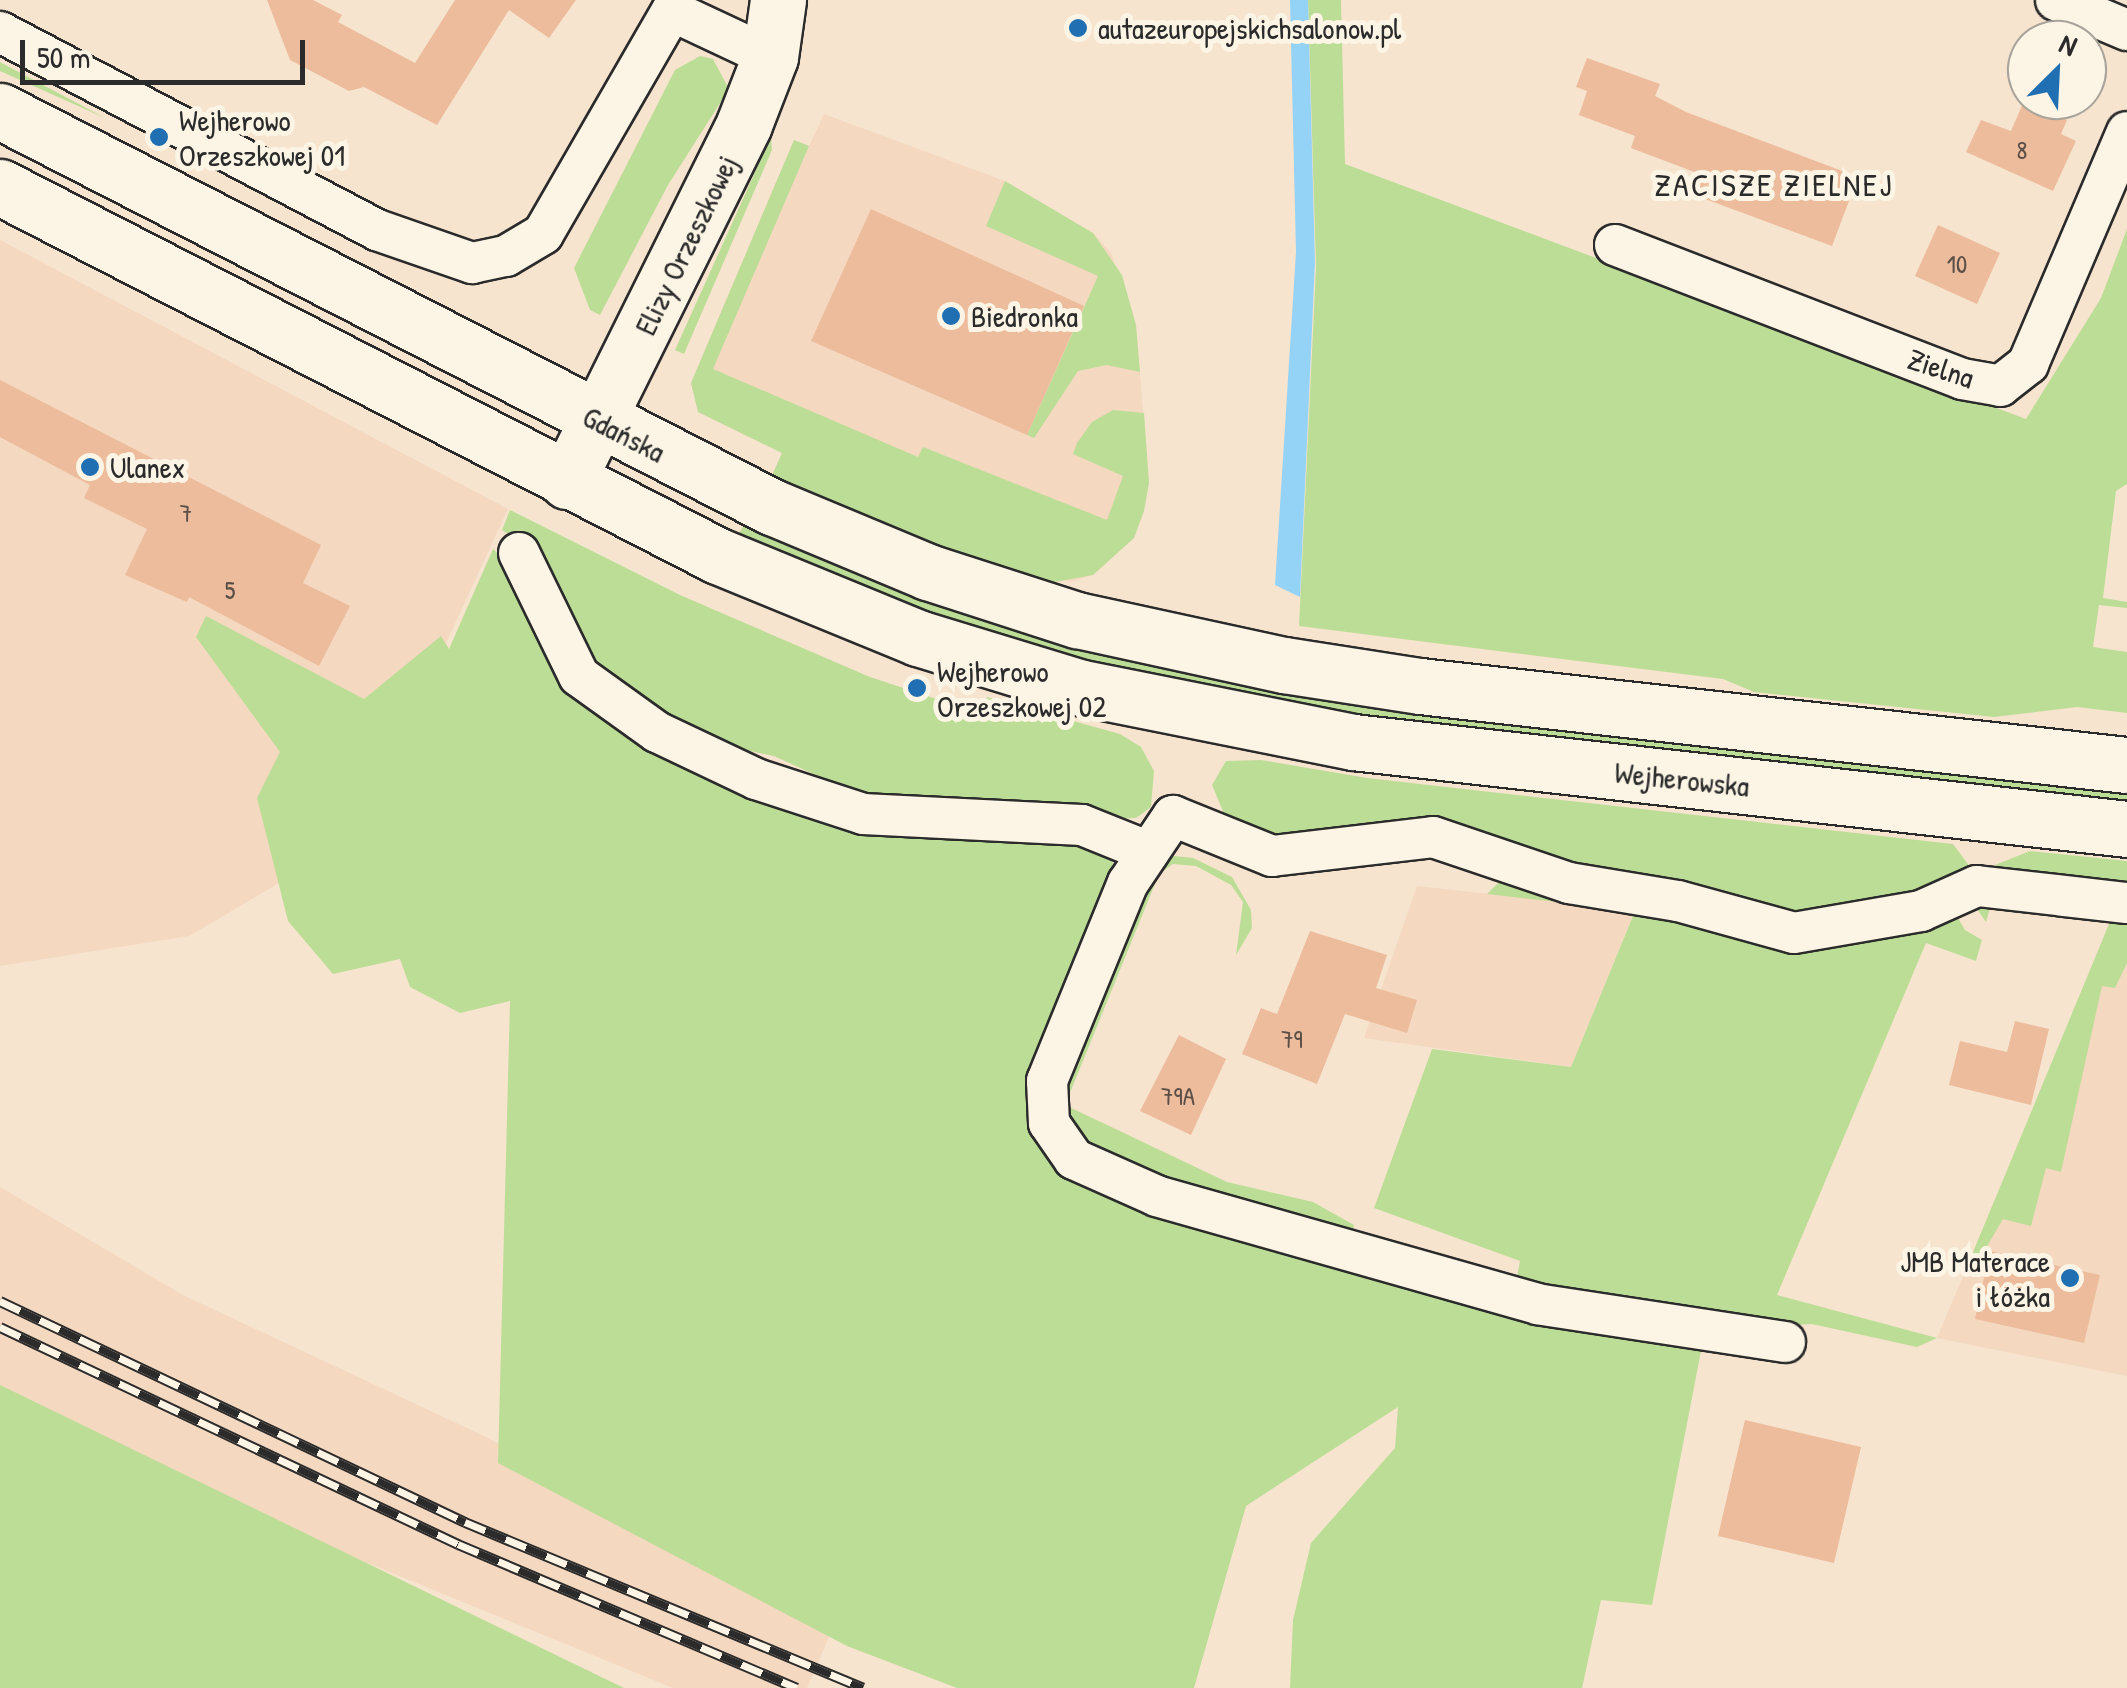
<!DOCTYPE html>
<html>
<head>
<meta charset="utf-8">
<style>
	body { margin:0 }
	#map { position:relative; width:2127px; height:1688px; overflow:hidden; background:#f7e4cf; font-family:"Patrick Hand",sans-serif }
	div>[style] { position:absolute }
	.built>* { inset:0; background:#f4d8c0 }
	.green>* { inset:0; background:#bcdd96 }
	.water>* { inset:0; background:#95d3f6 }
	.building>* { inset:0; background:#ecbc9c }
	.roads { filter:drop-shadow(2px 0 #2b2b2b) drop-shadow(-2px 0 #2b2b2b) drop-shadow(0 2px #2b2b2b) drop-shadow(0 -2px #2b2b2b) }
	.street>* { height:40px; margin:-20px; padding:0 20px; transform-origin:20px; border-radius:20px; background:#fcf5e5 }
	.secondary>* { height:55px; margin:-27.5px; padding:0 27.5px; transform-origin:27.5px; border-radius:27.5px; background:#fcf5e5 }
	.primary>* { height:55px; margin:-27.5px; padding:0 27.5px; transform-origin:27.5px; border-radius:27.5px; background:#fcf5e5 }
	.rail>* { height:11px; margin-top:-5.5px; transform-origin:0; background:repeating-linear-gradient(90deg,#fcf5e5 0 22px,#2b2b2b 0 44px); box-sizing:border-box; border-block:2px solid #2b2b2b }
	.dots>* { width:28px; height:28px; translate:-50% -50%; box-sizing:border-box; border:5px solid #fcf5e5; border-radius:50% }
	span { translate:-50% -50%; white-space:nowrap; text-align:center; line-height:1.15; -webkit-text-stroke:10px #fcf5e5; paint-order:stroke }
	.number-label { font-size:25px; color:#5b4f47 }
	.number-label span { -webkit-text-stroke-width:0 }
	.poi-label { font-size:30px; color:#2b2b2b }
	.left { translate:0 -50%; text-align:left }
	.right { translate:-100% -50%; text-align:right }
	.street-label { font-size:30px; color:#2b2b2b }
	.neighbourhood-label { font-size:32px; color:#2b2b2b; letter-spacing:2.5px }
	.north { position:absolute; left:2007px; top:20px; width:100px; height:100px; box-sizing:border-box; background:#fcf5e5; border:2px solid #a8a49b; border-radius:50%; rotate:24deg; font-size:28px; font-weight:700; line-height:40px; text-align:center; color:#2b2b2b }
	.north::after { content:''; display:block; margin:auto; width:35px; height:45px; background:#1f6fb2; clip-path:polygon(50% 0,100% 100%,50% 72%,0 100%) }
	.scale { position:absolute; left:20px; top:40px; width:285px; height:45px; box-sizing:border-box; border:5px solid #2b2b2b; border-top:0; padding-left:12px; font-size:30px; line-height:35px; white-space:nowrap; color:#2b2b2b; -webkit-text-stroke:8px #fcf5e5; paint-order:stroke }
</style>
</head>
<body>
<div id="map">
	<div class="built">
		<i style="clip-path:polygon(824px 114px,1005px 181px,1093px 233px,1111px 253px,1136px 325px,1149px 483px,1134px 538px,1093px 575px,1070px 582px,770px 480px,782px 453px,698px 412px,691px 383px,794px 140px,809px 146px)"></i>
		<i style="clip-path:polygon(0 240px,508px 509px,356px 838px,189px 936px,0 966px)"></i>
		<i style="clip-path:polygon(1417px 886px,1635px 910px,1571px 1067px,1364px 1038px)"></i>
		<i style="clip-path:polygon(2127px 913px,2127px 1376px,1937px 1338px,2096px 960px)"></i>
		<i style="clip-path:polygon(0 1187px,183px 1295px,482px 1435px,836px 1621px,807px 1688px,673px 1688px,365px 1562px,0 1395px)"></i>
	</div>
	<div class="green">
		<i style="clip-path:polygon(1308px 0,1341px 0,1345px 164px,2026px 419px,2101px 298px,2127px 229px,2127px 484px,2116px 491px,2103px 598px,2127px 602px,2127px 608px,2099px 605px,2093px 647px,2127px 652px,2127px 713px,2077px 707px,1994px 717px,1754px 692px,1723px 679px,1299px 626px,1316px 267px)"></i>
		<i style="clip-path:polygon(700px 56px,713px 59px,729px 89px,668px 185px,600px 315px,590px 310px,574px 268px,675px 70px)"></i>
		<i style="clip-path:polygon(0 62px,105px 118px,0 71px)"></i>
		<i style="clip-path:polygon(771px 137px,772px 150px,684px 354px,675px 350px)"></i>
		<i style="clip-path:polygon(794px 140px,809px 146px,713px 369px,918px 457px,923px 447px,1107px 520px,1123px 476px,1073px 454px,1077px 443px,1092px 422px,1113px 410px,1144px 413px,1149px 483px,1144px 511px,1134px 538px,1093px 575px,1044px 584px,1013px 577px,770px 480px,782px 453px,698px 412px,691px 383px)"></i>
		<i style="clip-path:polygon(1005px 181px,1093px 233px,1122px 275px,1136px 325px,1140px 372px,1107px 365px,1078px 371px,1034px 438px,1027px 435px,1098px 276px,986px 226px)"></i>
		<i style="clip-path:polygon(510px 510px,680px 595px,870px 677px,976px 712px,987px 697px,1120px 734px,1141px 747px,1154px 771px,1151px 807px,1136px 818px,1105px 819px,875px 802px,774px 756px,707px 742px,606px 686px,531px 550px,502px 530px)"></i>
		<i style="clip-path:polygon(747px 520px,893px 583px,2127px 789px,2127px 804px,1521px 740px,1216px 696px,972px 632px,735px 540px)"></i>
		<i style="clip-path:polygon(493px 549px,523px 574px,555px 669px,799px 814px,1086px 836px,1113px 856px,1112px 888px,1056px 1039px,1071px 1164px,1515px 1316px,1701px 1351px,1652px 1605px,1601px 1600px,1582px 1688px,1290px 1688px,1293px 1620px,1311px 1543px,1395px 1448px,1398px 1407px,1246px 1506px,1194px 1688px,957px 1688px,847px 1646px,498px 1463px,510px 1001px,460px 1013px,410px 987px,400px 959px,333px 974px,288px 921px,257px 798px,280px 752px,196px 637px,206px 616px,364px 699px,441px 636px,449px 649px)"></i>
		<i style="clip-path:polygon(1261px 760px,1367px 778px,1953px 844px,1973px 871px,1961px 890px,1784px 926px,1491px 851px,1280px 845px,1227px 821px,1212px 785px,1226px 761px)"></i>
		<i style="clip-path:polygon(2030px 851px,2127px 861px,2127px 893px,1992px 881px,1995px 865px)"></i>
		<i style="clip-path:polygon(1165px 855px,1193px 858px,1232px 877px,1251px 910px,1252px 928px,1236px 955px,1243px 902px,1231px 885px,1196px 866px,1173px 864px,1159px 874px,1065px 1105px,1227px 1182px,1313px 1202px,1354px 1225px,1353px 1234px,1328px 1234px,1178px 1195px,1100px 1163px,1067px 1136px,1056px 1104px,1063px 1070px,1104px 982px,1109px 948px,1135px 887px)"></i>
		<i style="clip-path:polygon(1504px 877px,1722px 924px,1954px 911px,1965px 930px,1982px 940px,1976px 961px,1926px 943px,1777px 1295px,1937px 1338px,1917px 1347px,1812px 1324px,1761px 1327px,1516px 1283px,1520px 1261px,1374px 1208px,1432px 1049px,1571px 1067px,1635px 911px,1487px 894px)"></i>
		<i style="clip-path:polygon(2004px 893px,2127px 907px,2127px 963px,2115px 988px,2102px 986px,2061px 1172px,2046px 1168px,2031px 1226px,2003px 1219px,1972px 1272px,1966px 1269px,2114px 912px,1993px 898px,1986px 922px,1977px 909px,1982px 898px)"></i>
		<i style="clip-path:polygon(0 1385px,624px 1688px,0 1688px)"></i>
	</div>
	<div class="water">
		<i style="clip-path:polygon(1290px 0,1308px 0,1315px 262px,1300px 597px,1275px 585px,1296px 252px)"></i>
	</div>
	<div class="building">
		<i style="clip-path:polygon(267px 0,313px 0,342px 15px,338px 22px,415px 63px,455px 0,576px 0,549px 38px,509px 10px,437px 125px,364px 87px,349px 91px,290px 60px)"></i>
		<i style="clip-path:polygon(1587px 58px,1660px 84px,1655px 96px,1686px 112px,1858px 177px,1832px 246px,1689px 193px,1697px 173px,1631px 148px,1635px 136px,1579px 115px,1587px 91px,1576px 87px)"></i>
		<i style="clip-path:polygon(2024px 101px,2067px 120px,2061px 134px,2076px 141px,2053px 191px,1966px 152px,1981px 120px,2011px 131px)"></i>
		<i style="clip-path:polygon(871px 209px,1084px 306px,1027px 435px,811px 341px)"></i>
		<i style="clip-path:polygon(1938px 225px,2000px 253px,1977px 304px,1915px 276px)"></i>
		<i style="clip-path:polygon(0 380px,321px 545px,303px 583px,350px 606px,319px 666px,189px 597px,187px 602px,125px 575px,147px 529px,84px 498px,90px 485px,0 437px)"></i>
		<i style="clip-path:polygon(1310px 931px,1387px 955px,1376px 988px,1417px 1000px,1407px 1033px,1345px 1014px,1317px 1084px,1242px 1054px,1261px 1008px,1277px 1014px)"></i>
		<i style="clip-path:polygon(2015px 1021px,2049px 1029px,2031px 1105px,1949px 1085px,1960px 1041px,2007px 1052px)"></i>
		<i style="clip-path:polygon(1179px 1035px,1226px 1059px,1191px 1135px,1140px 1111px)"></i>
		<i style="clip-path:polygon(1990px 1251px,2100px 1275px,2084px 1343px,1975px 1319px)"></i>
		<i style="clip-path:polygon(1745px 1420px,1861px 1447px,1834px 1563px,1718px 1536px)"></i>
	</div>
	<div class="roads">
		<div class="street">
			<i style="left:2056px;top:0;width:77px;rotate:22.9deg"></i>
			<i style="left:0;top:32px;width:426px;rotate:27.7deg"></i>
			<i style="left:377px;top:230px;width:101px;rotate:19.2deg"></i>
			<i style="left:472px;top:263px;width:35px;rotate:-12deg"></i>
			<i style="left:506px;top:256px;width:43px;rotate:-30.7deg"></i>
			<i style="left:543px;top:234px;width:258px;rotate:-60deg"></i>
			<i style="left:672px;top:11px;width:108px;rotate:25.1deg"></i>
			<i style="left:1615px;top:245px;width:372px;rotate:21.1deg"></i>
			<i style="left:1962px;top:379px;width:39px;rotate:10deg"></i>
			<i style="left:2000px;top:386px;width:36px;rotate:-38deg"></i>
			<i style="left:2028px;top:364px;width:252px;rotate:-66.9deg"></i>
			<i style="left:519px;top:553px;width:137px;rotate:64deg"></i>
			<i style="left:579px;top:676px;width:96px;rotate:35.7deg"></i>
			<i style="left:657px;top:732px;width:110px;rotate:25.4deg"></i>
			<i style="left:756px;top:779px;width:113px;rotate:18.1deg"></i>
			<i style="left:863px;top:814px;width:219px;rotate:2.9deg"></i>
			<i style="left:1082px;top:825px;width:72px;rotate:21.9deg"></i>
			<i style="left:1785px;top:1342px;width:250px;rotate:-171.3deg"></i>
			<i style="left:1538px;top:1304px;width:396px;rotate:-164.2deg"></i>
			<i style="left:1157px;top:1196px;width:91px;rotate:-156deg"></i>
			<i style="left:1074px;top:1159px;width:44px;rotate:-124.8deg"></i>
			<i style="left:1049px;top:1123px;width:42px;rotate:-92.7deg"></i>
			<i style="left:1047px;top:1081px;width:214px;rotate:-67.8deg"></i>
			<i style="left:1128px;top:883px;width:81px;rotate:-56.1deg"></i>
			<i style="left:1173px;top:816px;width:107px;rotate:22deg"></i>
			<i style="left:1272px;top:856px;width:162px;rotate:-6.7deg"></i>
			<i style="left:1433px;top:837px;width:144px;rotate:18.7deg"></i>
			<i style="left:1569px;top:883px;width:110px;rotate:9.4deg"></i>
			<i style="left:1678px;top:901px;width:120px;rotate:15.4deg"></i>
			<i style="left:1794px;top:933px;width:129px;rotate:-9.8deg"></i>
			<i style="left:1921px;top:911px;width:61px;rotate:-24.1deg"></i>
			<i style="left:1977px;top:886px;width:151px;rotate:6.5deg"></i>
		</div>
		<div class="secondary">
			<i style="left:567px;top:481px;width:398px;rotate:-63.6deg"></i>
			<i style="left:744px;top:124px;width:72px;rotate:-68.8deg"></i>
			<i style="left:770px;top:57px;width:58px;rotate:-82deg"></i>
		</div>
		<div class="primary">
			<i style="left:0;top:111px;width:868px;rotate:27.16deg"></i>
			<i style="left:772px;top:507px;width:169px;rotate:22.6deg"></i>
			<i style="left:928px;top:572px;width:157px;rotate:17.9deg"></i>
			<i style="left:1077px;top:620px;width:212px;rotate:12.3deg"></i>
			<i style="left:1284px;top:665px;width:138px;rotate:8.8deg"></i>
			<i style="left:1420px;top:686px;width:711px;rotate:6.38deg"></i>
			<i style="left:0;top:187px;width:807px;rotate:27.2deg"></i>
			<i style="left:718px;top:556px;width:216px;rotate:22.3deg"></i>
			<i style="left:918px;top:638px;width:167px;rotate:17deg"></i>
			<i style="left:1078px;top:687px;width:280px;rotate:11.3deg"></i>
			<i style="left:1353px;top:742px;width:779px;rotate:6.41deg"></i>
		</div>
	</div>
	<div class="rail">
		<i style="left:0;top:1301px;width:515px;rotate:25.42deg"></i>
		<i style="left:465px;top:1522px;width:431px;rotate:22.6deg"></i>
		<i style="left:0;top:1327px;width:507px;rotate:25.35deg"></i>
		<i style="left:458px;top:1544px;width:368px;rotate:23deg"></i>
	</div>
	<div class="dots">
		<i style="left:1078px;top:28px;background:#1f6fb2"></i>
		<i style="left:159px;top:137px;background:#1f6fb2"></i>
		<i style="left:951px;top:316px;background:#1f6fb2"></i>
		<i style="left:90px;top:467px;background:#1f6fb2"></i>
		<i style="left:917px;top:688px;background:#1f6fb2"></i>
		<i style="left:2070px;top:1278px;background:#1f6fb2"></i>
	</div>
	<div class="number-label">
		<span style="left:2022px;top:150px">8</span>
		<span style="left:1957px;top:264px">10</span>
		<span style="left:186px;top:513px">7</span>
		<span style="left:230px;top:590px">5</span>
		<span style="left:1292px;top:1039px">79</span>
		<span style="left:1178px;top:1096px">79A</span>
	</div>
	<div class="poi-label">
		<span class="left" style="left:1098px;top:28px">autazeuropejskichsalonow.pl</span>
		<span class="left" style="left:179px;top:137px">Wejherowo<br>Orzeszkowej 01</span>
		<span class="left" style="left:971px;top:316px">Biedronka</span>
		<span class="left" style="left:110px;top:467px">Ulanex</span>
		<span class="left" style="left:937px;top:688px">Wejherowo<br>Orzeszkowej 02</span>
		<span class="right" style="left:2050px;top:1278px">JMB Materace<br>i łóżka</span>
	</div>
	<div class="street-label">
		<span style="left:686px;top:245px;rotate:-64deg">Elizy Orzeszkowej</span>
		<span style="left:1941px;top:368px;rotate:18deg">Zielna</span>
		<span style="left:624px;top:434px;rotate:27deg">Gdańska</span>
		<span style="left:1682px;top:779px;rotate:6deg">Wejherowska</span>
	</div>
	<div class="neighbourhood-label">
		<span style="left:1774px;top:185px">ZACISZE ZIELNEJ</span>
	</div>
	<div class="north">N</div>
	<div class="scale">50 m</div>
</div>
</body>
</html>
